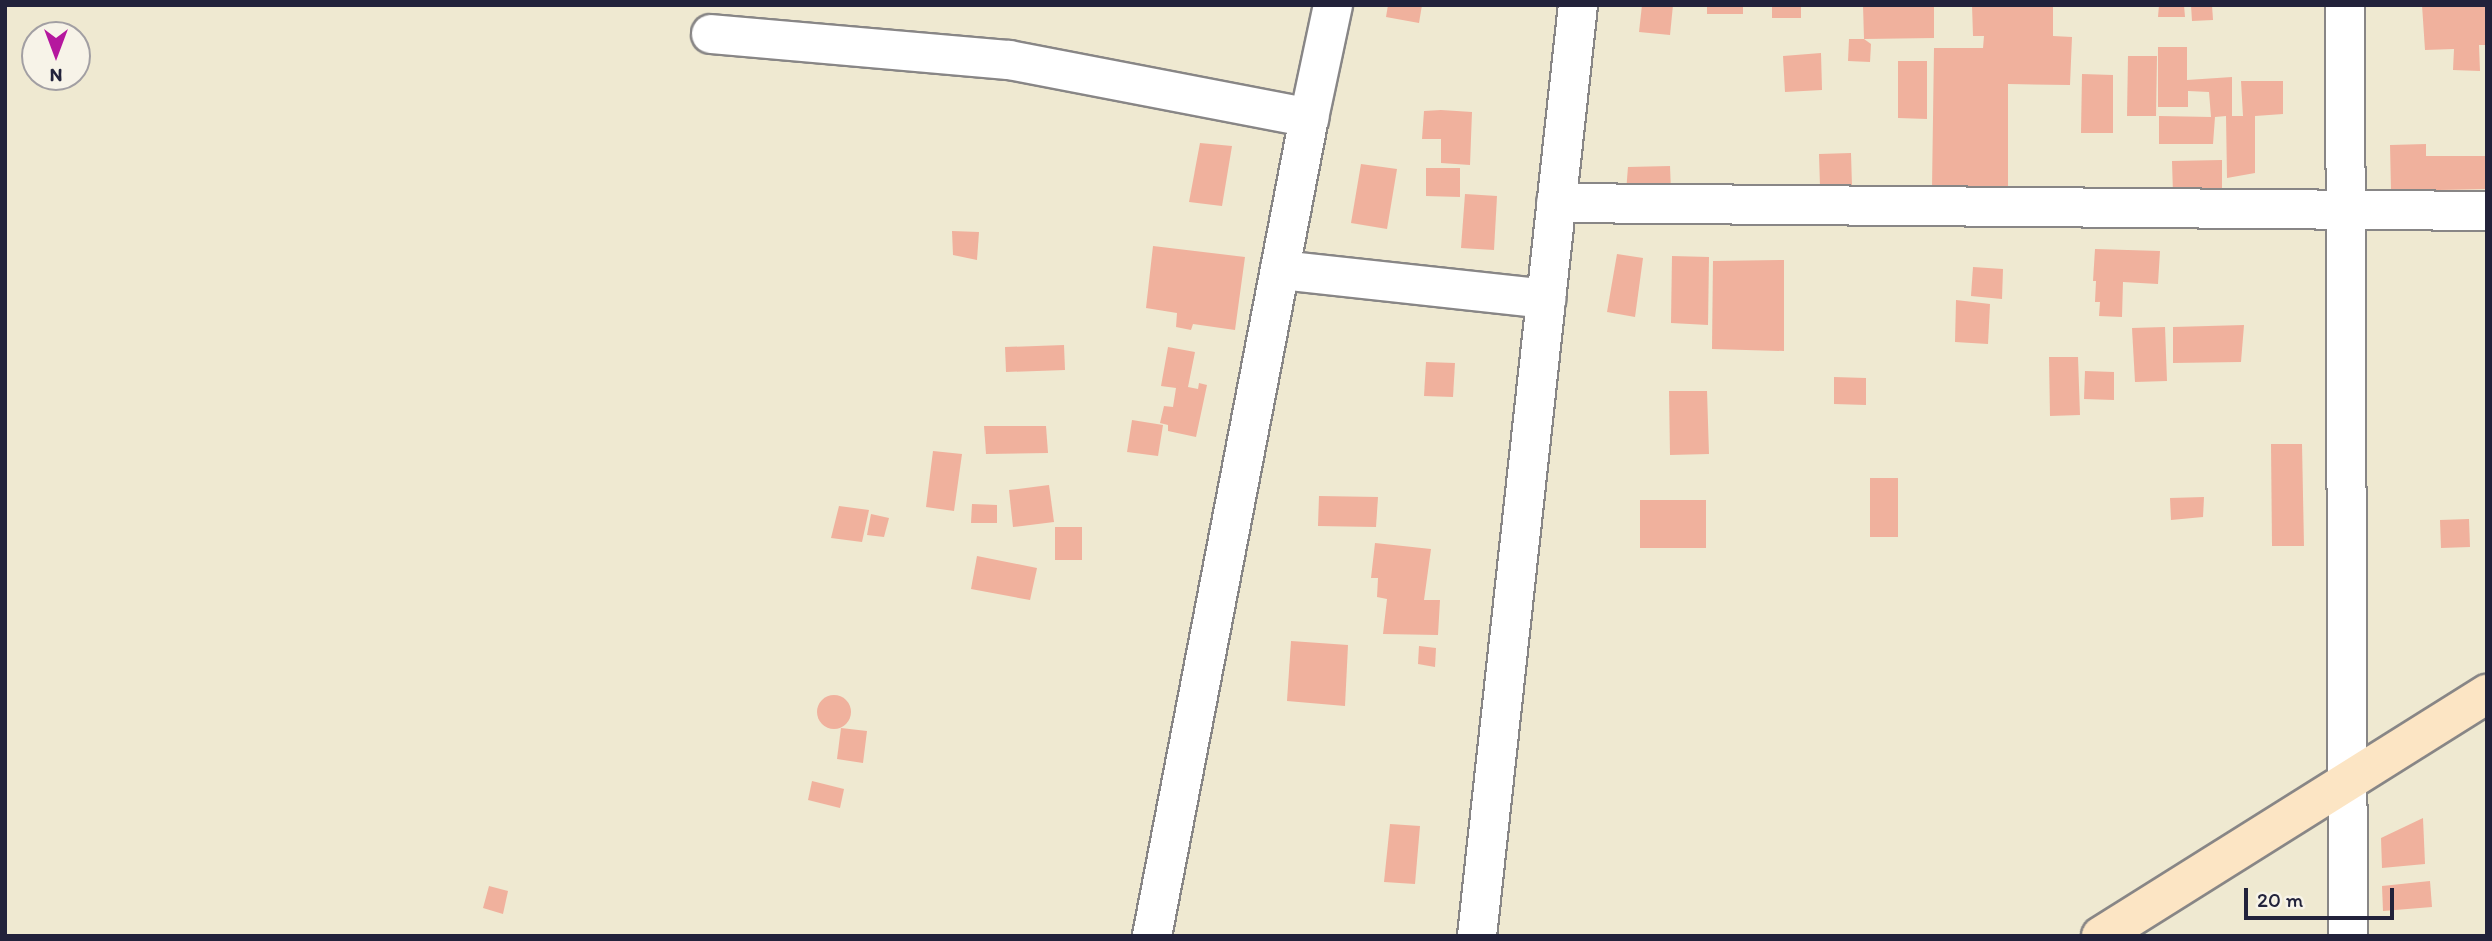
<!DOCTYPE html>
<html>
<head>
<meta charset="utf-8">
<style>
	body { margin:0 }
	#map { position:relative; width:2492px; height:941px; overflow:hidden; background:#efe9d1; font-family:Itim,sans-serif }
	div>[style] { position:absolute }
	.building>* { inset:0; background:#f0b19d }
	.round { border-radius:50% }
	.roads { filter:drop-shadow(2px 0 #888686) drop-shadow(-2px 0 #888686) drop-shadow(0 2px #888686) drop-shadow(0 -2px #888686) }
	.street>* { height:38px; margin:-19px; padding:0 19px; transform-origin:19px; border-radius:19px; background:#fff }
	.secondary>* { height:38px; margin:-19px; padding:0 19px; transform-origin:19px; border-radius:19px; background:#fce5c4 }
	span { translate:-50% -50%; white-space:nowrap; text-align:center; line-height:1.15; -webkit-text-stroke:7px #f7f3e8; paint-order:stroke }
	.frame { position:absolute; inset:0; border:7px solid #22223b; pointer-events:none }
	.north { position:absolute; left:21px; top:21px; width:70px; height:70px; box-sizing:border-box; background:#f7f3e8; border:2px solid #a29fa3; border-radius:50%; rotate:180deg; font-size:19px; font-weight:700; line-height:28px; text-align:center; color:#22223b }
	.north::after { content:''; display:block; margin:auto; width:24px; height:32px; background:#b5179e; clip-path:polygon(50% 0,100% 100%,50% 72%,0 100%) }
	.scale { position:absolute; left:2244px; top:888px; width:150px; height:32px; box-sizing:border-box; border:4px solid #22223b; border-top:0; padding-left:9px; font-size:21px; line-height:24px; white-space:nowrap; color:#22223b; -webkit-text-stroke:5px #f7f3e8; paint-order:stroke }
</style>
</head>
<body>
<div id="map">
	<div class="building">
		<i style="clip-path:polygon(1388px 5px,1422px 5px,1419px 23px,1386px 17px)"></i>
		<i style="clip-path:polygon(1642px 5px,1673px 5px,1670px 35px,1639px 32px)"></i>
		<i style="clip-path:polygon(1707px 5px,1743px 5px,1743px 14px,1707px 14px)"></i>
		<i style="clip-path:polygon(1772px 5px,1801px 5px,1801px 18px,1772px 18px)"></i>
		<i style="clip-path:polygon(1863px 5px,1934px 5px,1934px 38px,1864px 39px)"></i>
		<i style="clip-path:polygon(1972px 5px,2053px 5px,2053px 36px,2072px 37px,2070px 85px,2008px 84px,2008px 187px,1932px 188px,1934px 48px,1983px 48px,1984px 36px,1973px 36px)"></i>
		<i style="clip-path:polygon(2159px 5px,2184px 5px,2185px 17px,2158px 17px)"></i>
		<i style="clip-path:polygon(2191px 5px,2212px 5px,2213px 20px,2192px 21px)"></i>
		<i style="clip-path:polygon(2422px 5px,2487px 5px,2487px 45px,2479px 45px,2480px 71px,2453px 70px,2454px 49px,2425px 50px)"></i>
		<i style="clip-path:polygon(1849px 39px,1864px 39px,1871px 44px,1870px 62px,1848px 61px)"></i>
		<i style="clip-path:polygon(2158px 47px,2187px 47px,2187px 80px,2232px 77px,2232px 116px,2243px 116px,2241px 81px,2283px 81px,2283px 114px,2255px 116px,2255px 173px,2227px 178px,2226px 116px,2215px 117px,2213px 144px,2159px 144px,2159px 116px,2211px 117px,2209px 92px,2188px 91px,2188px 107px,2158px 107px)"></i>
		<i style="clip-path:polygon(1821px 53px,1822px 90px,1785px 92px,1783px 56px)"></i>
		<i style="clip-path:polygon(2128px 56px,2157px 56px,2156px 116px,2127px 116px)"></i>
		<i style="clip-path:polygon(1898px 61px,1927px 61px,1927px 119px,1898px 118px)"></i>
		<i style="clip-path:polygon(2082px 74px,2113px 75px,2113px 133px,2081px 133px)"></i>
		<i style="clip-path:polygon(1441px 110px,1472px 112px,1470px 165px,1441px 163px,1441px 139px,1422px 139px,1424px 111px)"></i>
		<i style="clip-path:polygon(1200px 143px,1232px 146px,1222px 206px,1189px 202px)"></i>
		<i style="clip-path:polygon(2426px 144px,2426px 156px,2487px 156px,2487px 189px,2391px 191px,2390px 145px)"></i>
		<i style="clip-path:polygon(1851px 153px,1852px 187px,1820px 187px,1819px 154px)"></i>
		<i style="clip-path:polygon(2222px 160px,2222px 193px,2173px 194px,2172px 161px)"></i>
		<i style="clip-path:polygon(1361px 164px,1397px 169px,1387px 229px,1351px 223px)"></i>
		<i style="clip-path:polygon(1670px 166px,1671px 192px,1626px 192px,1628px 167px)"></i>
		<i style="clip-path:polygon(1426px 168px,1460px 168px,1460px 197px,1426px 196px)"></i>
		<i style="clip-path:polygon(1465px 194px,1497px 196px,1494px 250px,1461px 248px)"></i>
		<i style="clip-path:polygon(952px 231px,979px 232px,977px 260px,953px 255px)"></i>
		<i style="clip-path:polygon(1153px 246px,1245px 257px,1235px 330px,1193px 324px,1191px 330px,1176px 327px,1177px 313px,1146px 308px)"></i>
		<i style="clip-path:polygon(2095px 249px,2160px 251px,2158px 284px,2123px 282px,2122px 317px,2099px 316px,2100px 302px,2095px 302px,2096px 281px,2093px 281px)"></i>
		<i style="clip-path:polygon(1617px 254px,1643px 258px,1635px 317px,1607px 312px)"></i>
		<i style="clip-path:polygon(1672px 256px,1709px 257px,1708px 325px,1671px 323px)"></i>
		<i style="clip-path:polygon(1784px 260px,1784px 351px,1712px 349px,1713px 261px)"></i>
		<i style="clip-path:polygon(1973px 267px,2003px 269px,2002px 299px,1971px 296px)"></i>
		<i style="clip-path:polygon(1956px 300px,1990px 304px,1988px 344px,1955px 342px)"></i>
		<i style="clip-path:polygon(2244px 325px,2241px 362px,2173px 363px,2173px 327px)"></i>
		<i style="clip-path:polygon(2165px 327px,2167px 381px,2135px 382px,2132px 328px)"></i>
		<i style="clip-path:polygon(1064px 345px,1065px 370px,1006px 372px,1005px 347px)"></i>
		<i style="clip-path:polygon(1168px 347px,1195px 352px,1188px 387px,1198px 389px,1199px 383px,1207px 385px,1196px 437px,1168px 431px,1168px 425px,1160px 423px,1164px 406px,1173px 407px,1176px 388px,1161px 386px)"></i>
		<i style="clip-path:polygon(2049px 357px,2078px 357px,2080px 415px,2050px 416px)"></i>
		<i style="clip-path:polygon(1426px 362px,1455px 363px,1453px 397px,1424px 396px)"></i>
		<i style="clip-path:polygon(2085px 371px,2114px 372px,2114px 400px,2084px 399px)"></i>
		<i style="clip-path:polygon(1834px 377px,1866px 378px,1866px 405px,1834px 404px)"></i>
		<i style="clip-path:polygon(1669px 391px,1707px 391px,1709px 454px,1670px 455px)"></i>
		<i style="clip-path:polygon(1132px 420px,1163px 425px,1158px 456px,1127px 452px)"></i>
		<i style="clip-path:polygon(984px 426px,1046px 426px,1048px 453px,986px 454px)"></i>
		<i style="clip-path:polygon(2271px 444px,2302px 444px,2304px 546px,2272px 546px)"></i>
		<i style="clip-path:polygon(933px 451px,962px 454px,954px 511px,926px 507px)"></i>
		<i style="clip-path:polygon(1870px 478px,1898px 478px,1898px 537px,1870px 537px)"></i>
		<i style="clip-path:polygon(1049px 485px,1054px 522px,1013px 527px,1009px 490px)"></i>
		<i style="clip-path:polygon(1319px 496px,1378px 497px,1376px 527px,1318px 526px)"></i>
		<i style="clip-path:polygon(2204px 497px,2203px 517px,2171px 520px,2170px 498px)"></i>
		<i style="clip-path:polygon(1640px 500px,1706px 500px,1706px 548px,1640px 548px)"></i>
		<i style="clip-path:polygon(972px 504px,997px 505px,997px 523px,971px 523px)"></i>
		<i style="clip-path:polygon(839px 506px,869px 510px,862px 542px,831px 538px)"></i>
		<i style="clip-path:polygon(871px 514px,889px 518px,884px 537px,867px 535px)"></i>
		<i style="clip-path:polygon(2469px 519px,2470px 547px,2441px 548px,2440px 520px)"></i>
		<i style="clip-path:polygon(1055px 527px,1082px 527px,1082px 560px,1055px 560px)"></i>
		<i style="clip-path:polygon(1375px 543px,1431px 549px,1424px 600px,1440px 600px,1438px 635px,1383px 634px,1387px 599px,1377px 597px,1378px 578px,1371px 578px)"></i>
		<i style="clip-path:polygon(977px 556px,1037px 568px,1030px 600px,971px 589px)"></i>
		<i style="clip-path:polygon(1291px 641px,1348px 645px,1345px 706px,1287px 701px)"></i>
		<i style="clip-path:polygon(1419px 646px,1436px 648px,1435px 667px,1418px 664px)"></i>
		<i class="round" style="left:817px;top:695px;width:34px;height:34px"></i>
		<i style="clip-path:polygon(841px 728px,867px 731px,863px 763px,837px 759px)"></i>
		<i style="clip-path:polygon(812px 781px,844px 789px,840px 808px,808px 800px)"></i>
		<i style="clip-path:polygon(2423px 818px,2425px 864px,2382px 868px,2381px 838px)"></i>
		<i style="clip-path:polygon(1390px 824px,1420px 826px,1415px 884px,1384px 882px)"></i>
		<i style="clip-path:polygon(2430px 881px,2432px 907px,2383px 911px,2382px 886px)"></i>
		<i style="clip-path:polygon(489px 886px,508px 891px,503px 914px,483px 908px)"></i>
	</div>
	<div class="roads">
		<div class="street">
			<i style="left:2345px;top:5px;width:931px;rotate:89.82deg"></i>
			<i style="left:711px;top:34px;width:299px;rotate:5deg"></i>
			<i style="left:1009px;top:60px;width:306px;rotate:10.9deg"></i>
			<i style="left:1556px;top:203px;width:931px;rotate:0.49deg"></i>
			<i style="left:1280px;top:270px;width:268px;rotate:6.2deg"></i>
			<i style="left:1152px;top:936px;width:833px;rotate:-79.14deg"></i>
			<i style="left:1309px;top:118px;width:116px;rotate:-78deg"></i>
			<i style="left:1477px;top:936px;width:936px;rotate:-83.81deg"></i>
		</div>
		<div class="secondary">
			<i style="left:2101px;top:936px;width:456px;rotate:-32.1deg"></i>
		</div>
	</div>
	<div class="frame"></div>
	<div class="north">N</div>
	<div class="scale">20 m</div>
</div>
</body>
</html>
